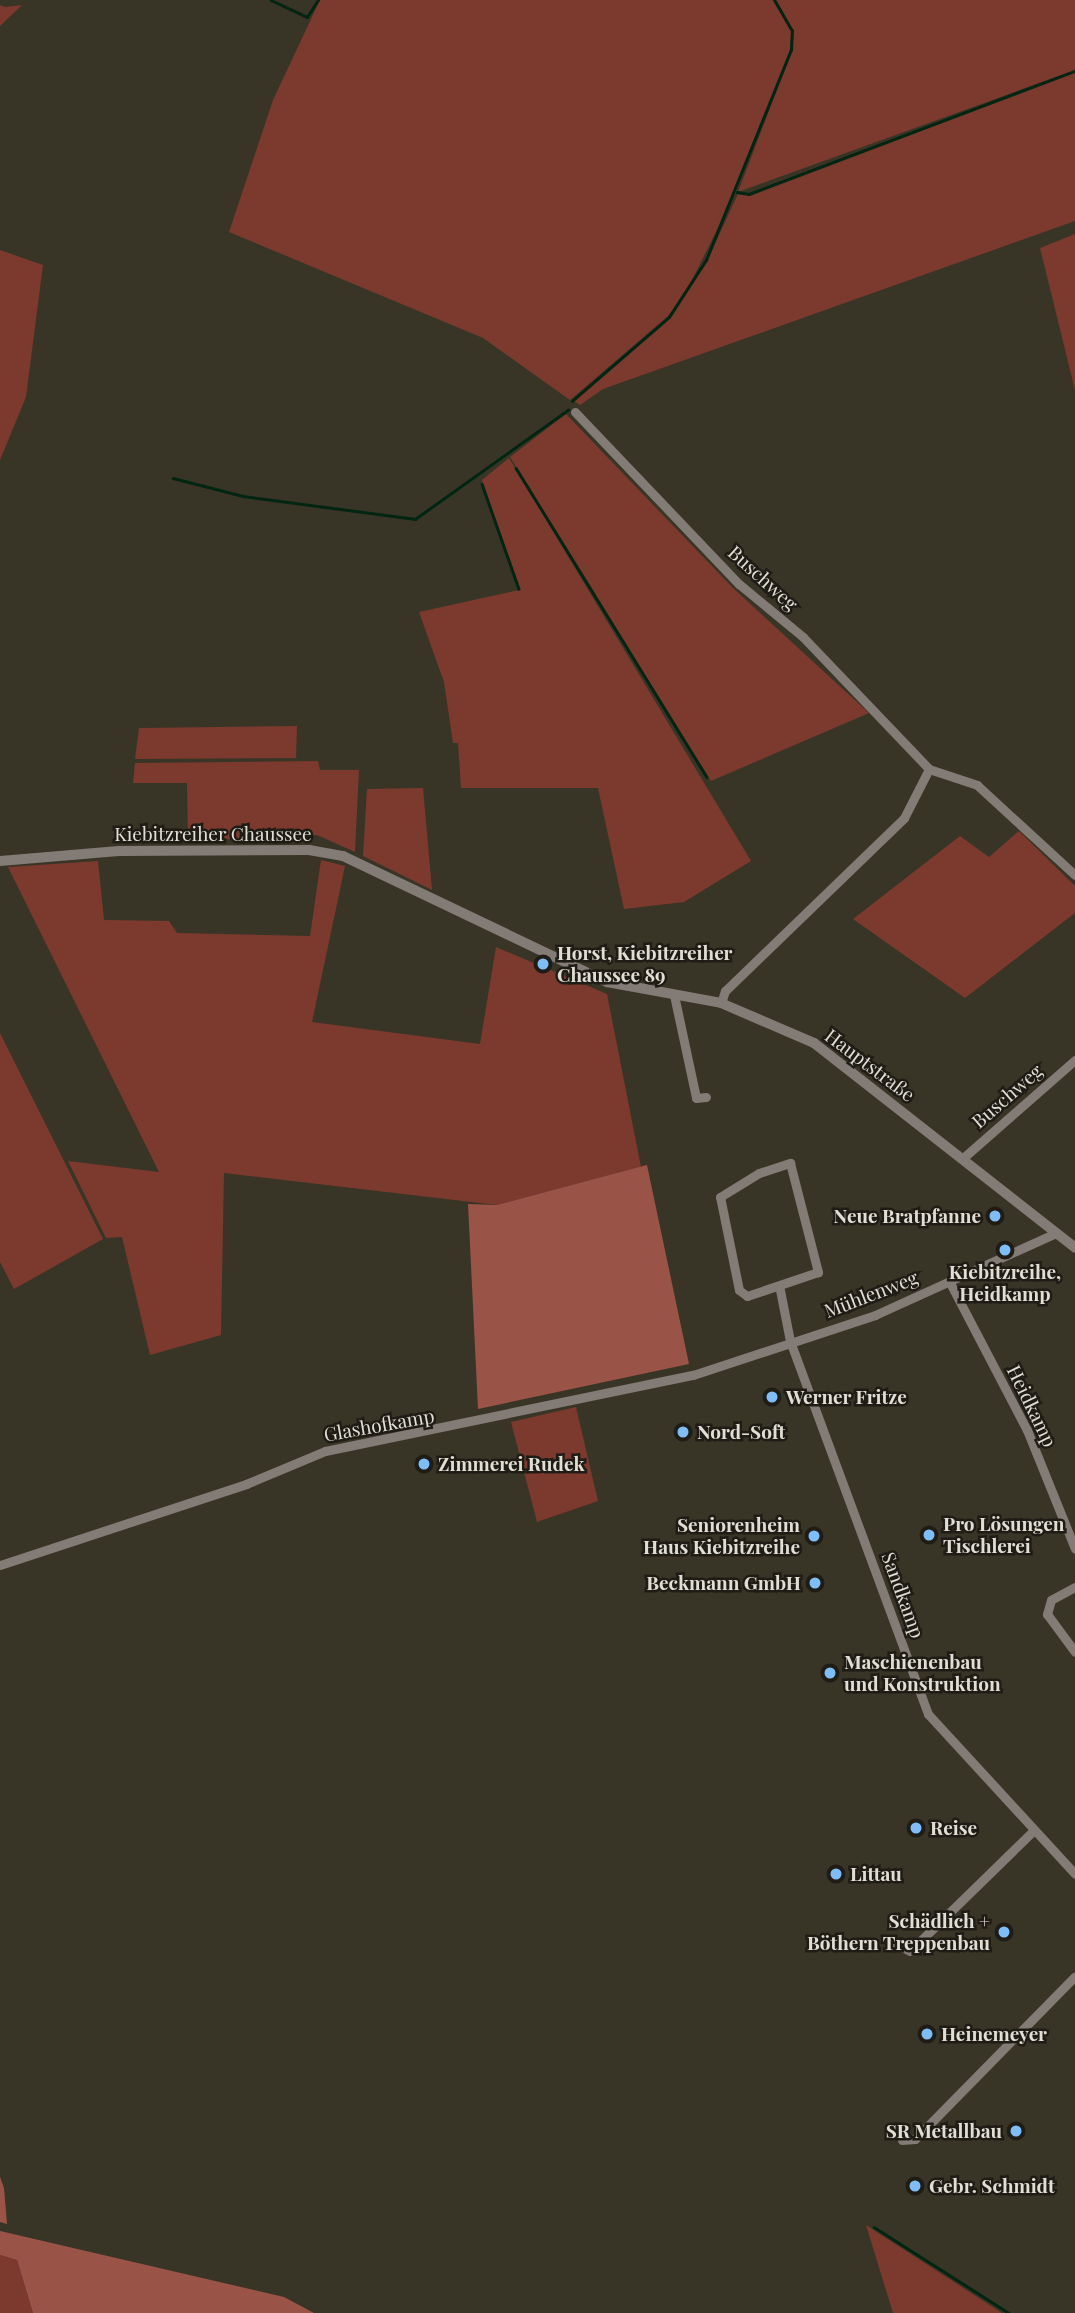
<!DOCTYPE html>
<html>
<head>
<meta charset="utf-8">
<style>
	body { margin:0 }
	#map { position:relative; width:1075px; height:2313px; overflow:hidden; background:#393526; font-family:"Playfair Display",serif }
	div>[style] { position:absolute }
	.green>* { inset:0; background:#7c392e }
	.forest>* { inset:0; background:#9a5347 }
	.stream>* { height:2.5px; margin:-1.25px; padding:0 1.25px; transform-origin:1.25px; border-radius:1.25px; background:#002612 }
	.minor>* { height:9px; margin:-4.5px; padding:0 4.5px; transform-origin:4.5px; border-radius:4.5px; background:#827b76 }
	.tertiary>* { height:10px; margin:-5px; padding:0 5px; transform-origin:5px; border-radius:5px; background:#827b76 }
	.dots>* { width:19px; height:19px; translate:-50% -50%; box-sizing:border-box; border:4px solid #1f1c16; border-radius:50% }
	span { translate:-50% -50%; white-space:nowrap; text-align:center; line-height:1.15; -webkit-text-stroke:5px #1f1c16; paint-order:stroke }
	.street-label { font-size:19px; color:#e1ded4 }
	.poi-label { font-size:19px; color:#e1ded4; font-weight:700 }
	.left { translate:0 -50%; text-align:left }
	.right { translate:-100% -50%; text-align:right }
</style>
</head>
<body>
<div id="map">
	<div class="green">
		<i style="clip-path:polygon(320px 0,773px 0,791px 31px,790px 50px,736px 192px,686px 292px,668px 316px,570px 400px,483px 338px,229px 232px,273px 100px)"></i>
		<i style="clip-path:polygon(775px 0,1075px 0,1075px 70px,738px 192px,792px 50px,793px 31px)"></i>
		<i style="clip-path:polygon(0 5px,5px 7px,22px 5px,0 26px)"></i>
		<i style="clip-path:polygon(1075px 72px,1075px 221px,603px 389px,580px 405px,574px 401px,670px 317px,707px 261px,738px 194px,749px 195px)"></i>
		<i style="clip-path:polygon(1075px 234px,1075px 390px,1040px 248px)"></i>
		<i style="clip-path:polygon(0 250px,43px 265px,26px 397px,0 460px)"></i>
		<i style="clip-path:polygon(566px 414px,733px 588px,869px 713px,711px 781px,510px 457px)"></i>
		<i style="clip-path:polygon(509px 458px,751px 861px,684px 902px,624px 909px,598px 788px,461px 788px,458px 743px,453px 743px,444px 682px,419px 612px,519px 590px,482px 480px)"></i>
		<i style="clip-path:polygon(297px 726px,296px 758px,135px 759px,139px 728px)"></i>
		<i style="clip-path:polygon(318px 761px,320px 770px,359px 770px,355px 852px,317px 835px,188px 841px,187px 783px,133px 783px,135px 763px)"></i>
		<i style="clip-path:polygon(423px 788px,432px 890px,363px 856px,367px 789px)"></i>
		<i style="clip-path:polygon(1019px 831px,1075px 886px,1075px 913px,965px 998px,853px 919px,960px 836px,989px 857px)"></i>
		<i style="clip-path:polygon(321px 860px,345px 866px,312px 1022px,480px 1044px,496px 947px,607px 994px,641px 1167px,497px 1205px,224px 1173px,221px 1335px,150px 1355px,122px 1237px,106px 1238px,68px 1161px,159px 1172px,8px 867px,98px 861px,104px 920px,169px 921px,177px 933px,310px 936px)"></i>
		<i style="clip-path:polygon(0 1033px,103px 1239px,14px 1289px,0 1262px)"></i>
		<i style="clip-path:polygon(576px 1407px,598px 1501px,537px 1522px,511px 1422px)"></i>
		<i style="clip-path:polygon(866px 2225px,1002px 2313px,893px 2313px)"></i>
		<i style="clip-path:polygon(0 2255px,17px 2260px,33px 2313px,0 2313px)"></i>
	</div>
	<div class="forest">
		<i style="clip-path:polygon(647px 1165px,689px 1364px,478px 1409px,468px 1204px,497px 1205px)"></i>
		<i style="clip-path:polygon(0 2177px,4px 2188px,7px 2224px,0 2222px)"></i>
		<i style="clip-path:polygon(0 2231px,284px 2297px,314px 2313px,33px 2313px,17px 2260px,0 2255px)"></i>
	</div>
	<div class="stream">
		<i style="left:271px;top:0;width:40px;rotate:25deg"></i>
		<i style="left:307px;top:17px;width:20px;rotate:-57deg"></i>
		<i style="left:737px;top:192px;width:12px;rotate:9deg"></i>
		<i style="left:749px;top:194px;width:348px;rotate:-20.7deg"></i>
		<i style="left:572px;top:401px;width:128px;rotate:-40.9deg"></i>
		<i style="left:669px;top:317px;width:68px;rotate:-57deg"></i>
		<i style="left:706px;top:260px;width:227px;rotate:-68deg"></i>
		<i style="left:791px;top:50px;width:19px;rotate:-87deg"></i>
		<i style="left:792px;top:31px;width:36px;rotate:-120deg"></i>
		<i style="left:516px;top:468px;width:363px;rotate:58.3deg"></i>
		<i style="left:173px;top:478px;width:72px;rotate:14.4deg"></i>
		<i style="left:243px;top:496px;width:174px;rotate:7.6deg"></i>
		<i style="left:415px;top:519px;width:188px;rotate:-35.5deg"></i>
		<i style="left:482px;top:484px;width:111px;rotate:70.6deg"></i>
		<i style="left:874px;top:2227px;width:160px;rotate:32.5deg"></i>
	</div>
	<div class="minor">
		<i style="left:575px;top:412px;width:238px;rotate:46.4deg"></i>
		<i style="left:739px;top:584px;width:83px;rotate:39.6deg"></i>
		<i style="left:803px;top:637px;width:182px;rotate:46.3deg"></i>
		<i style="left:929px;top:769px;width:51px;rotate:18.4deg"></i>
		<i style="left:977px;top:785px;width:133px;rotate:42.6deg"></i>
		<i style="left:674px;top:995px;width:105px;rotate:77.9deg"></i>
		<i style="left:696px;top:1098px;width:10px;rotate:-6deg"></i>
		<i style="left:721px;top:1003px;width:13px;rotate:-72deg"></i>
		<i style="left:725px;top:991px;width:249px;rotate:-44deg"></i>
		<i style="left:904px;top:818px;width:55px;rotate:-63deg"></i>
		<i style="left:963px;top:1158px;width:149px;rotate:-41.2deg"></i>
		<i style="left:790px;top:1163px;width:113px;rotate:75.6deg"></i>
		<i style="left:818px;top:1272px;width:75px;rotate:161.3deg"></i>
		<i style="left:747px;top:1296px;width:10px;rotate:-143deg"></i>
		<i style="left:739px;top:1290px;width:95px;rotate:-101.5deg"></i>
		<i style="left:720px;top:1197px;width:46px;rotate:-31.6deg"></i>
		<i style="left:759px;top:1173px;width:33px;rotate:-18deg"></i>
		<i style="left:949px;top:1281px;width:168px;rotate:62.4deg"></i>
		<i style="left:1027px;top:1430px;width:128px;rotate:68deg"></i>
		<i style="left:780px;top:1290px;width:52px;rotate:78.9deg"></i>
		<i style="left:790px;top:1341px;width:398px;rotate:69.7deg"></i>
		<i style="left:928px;top:1714px;width:217px;rotate:47.4deg"></i>
		<i style="left:0;top:1565px;width:259px;rotate:-18.2deg"></i>
		<i style="left:246px;top:1484px;width:86px;rotate:-22.7deg"></i>
		<i style="left:325px;top:1451px;width:376px;rotate:-11.7deg"></i>
		<i style="left:693px;top:1375px;width:192px;rotate:-18.2deg"></i>
		<i style="left:875px;top:1315px;width:199px;rotate:-24.4deg"></i>
		<i style="left:1075px;top:1587px;width:27px;rotate:152deg"></i>
		<i style="left:1051px;top:1600px;width:15px;rotate:106deg"></i>
		<i style="left:1047px;top:1614px;width:47px;rotate:53.6deg"></i>
		<i style="left:890px;top:1942px;width:22px;rotate:24deg"></i>
		<i style="left:910px;top:1951px;width:169px;rotate:-44.3deg"></i>
		<i style="left:902px;top:2140px;width:13px;rotate:-4deg"></i>
		<i style="left:915px;top:2139px;width:228px;rotate:-45.5deg"></i>
	</div>
	<div class="tertiary">
		<i style="left:0;top:861px;width:119px;rotate:-4.8deg"></i>
		<i style="left:119px;top:851px;width:190px;rotate:-0.3deg"></i>
		<i style="left:309px;top:850px;width:35px;rotate:10deg"></i>
		<i style="left:343px;top:856px;width:293px;rotate:25.5deg"></i>
		<i style="left:607px;top:982px;width:116px;rotate:10.4deg"></i>
		<i style="left:721px;top:1003px;width:101px;rotate:23.3deg"></i>
		<i style="left:814px;top:1043px;width:332px;rotate:38.1deg"></i>
	</div>
	<div class="dots">
		<i style="left:543px;top:964px;background:#7fbdf9"></i>
		<i style="left:995px;top:1216px;background:#7fbdf9"></i>
		<i style="left:1005px;top:1250px;background:#7fbdf9"></i>
		<i style="left:772px;top:1397px;background:#7fbdf9"></i>
		<i style="left:683px;top:1432px;background:#7fbdf9"></i>
		<i style="left:424px;top:1464px;background:#7fbdf9"></i>
		<i style="left:929px;top:1535px;background:#7fbdf9"></i>
		<i style="left:814px;top:1536px;background:#7fbdf9"></i>
		<i style="left:815px;top:1583px;background:#7fbdf9"></i>
		<i style="left:830px;top:1673px;background:#7fbdf9"></i>
		<i style="left:916px;top:1828px;background:#7fbdf9"></i>
		<i style="left:836px;top:1874px;background:#7fbdf9"></i>
		<i style="left:1004px;top:1932px;background:#7fbdf9"></i>
		<i style="left:927px;top:2034px;background:#7fbdf9"></i>
		<i style="left:1016px;top:2131px;background:#7fbdf9"></i>
		<i style="left:915px;top:2186px;background:#7fbdf9"></i>
	</div>
	<div class="street-label">
		<span style="left:763px;top:578px;rotate:42deg">Buschweg</span>
		<span style="left:213px;top:834px">Kiebitzreiher Chaussee</span>
		<span style="left:870px;top:1065px;rotate:37deg">Hauptstraße</span>
		<span style="left:1007px;top:1096px;rotate:-41deg">Buschweg</span>
		<span style="left:871px;top:1294px;rotate:-21deg">Mühlenweg</span>
		<span style="left:1032px;top:1406px;rotate:64deg">Heidkamp</span>
		<span style="left:379px;top:1425px;rotate:-10deg">Glashofkamp</span>
		<span style="left:903px;top:1595px;rotate:70deg">Sandkamp</span>
	</div>
	<div class="poi-label">
		<span class="left" style="left:557px;top:964px">Horst, Kiebitzreiher<br>Chaussee 89</span>
		<span class="right" style="left:981px;top:1216px">Neue Bratpfanne</span>
		<span style="left:1005px;top:1283px">Kiebitzreihe,<br>Heidkamp</span>
		<span class="left" style="left:786px;top:1397px">Werner Fritze</span>
		<span class="left" style="left:697px;top:1432px">Nord-Soft</span>
		<span class="left" style="left:438px;top:1464px">Zimmerei Rudek</span>
		<span class="left" style="left:943px;top:1535px">Pro Lösungen<br>Tischlerei</span>
		<span class="right" style="left:800px;top:1536px">Seniorenheim<br>Haus Kiebitzreihe</span>
		<span class="right" style="left:801px;top:1583px">Beckmann GmbH</span>
		<span class="left" style="left:844px;top:1673px">Maschienenbau<br>und Konstruktion</span>
		<span class="left" style="left:930px;top:1828px">Reise</span>
		<span class="left" style="left:850px;top:1874px">Littau</span>
		<span class="right" style="left:990px;top:1932px">Schädlich +<br>Böthern Treppenbau</span>
		<span class="left" style="left:941px;top:2034px">Heinemeyer</span>
		<span class="right" style="left:1002px;top:2131px">SR Metallbau</span>
		<span class="left" style="left:929px;top:2186px">Gebr. Schmidt</span>
	</div>
</div>
</body>
</html>
